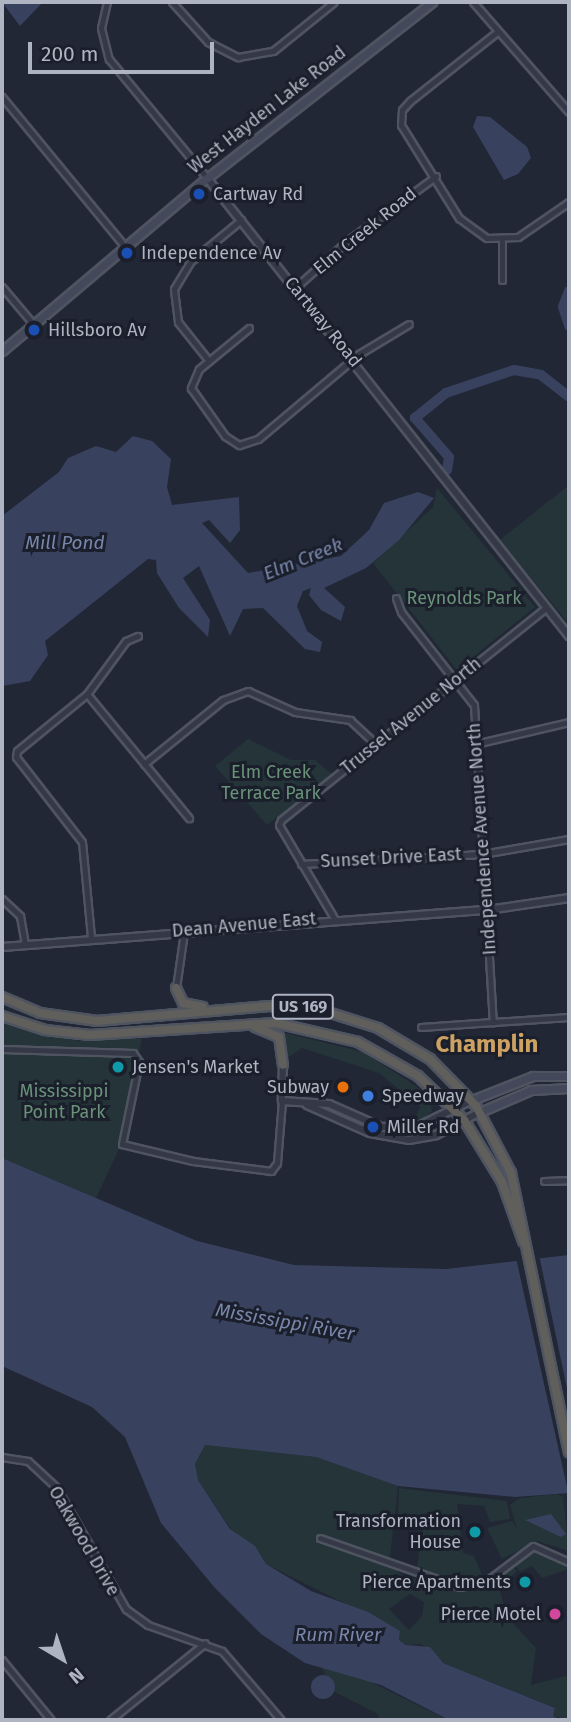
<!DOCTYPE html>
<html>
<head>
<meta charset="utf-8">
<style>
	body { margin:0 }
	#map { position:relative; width:571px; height:1722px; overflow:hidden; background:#222736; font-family:"Fira Sans",sans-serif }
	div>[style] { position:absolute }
	.green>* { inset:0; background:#243438 }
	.water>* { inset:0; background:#38425f }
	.round { border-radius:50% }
	.pier>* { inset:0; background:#222736 }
	.river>* { height:10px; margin:-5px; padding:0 5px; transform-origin:5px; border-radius:5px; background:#38425f }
	.roads { filter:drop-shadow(2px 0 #4f5461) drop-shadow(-2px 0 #4f5461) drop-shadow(0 2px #4f5461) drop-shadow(0 -2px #4f5461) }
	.minor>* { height:5px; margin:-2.5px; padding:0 2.5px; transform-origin:2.5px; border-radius:2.5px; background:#353947 }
	.tertiary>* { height:6px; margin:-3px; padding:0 3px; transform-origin:3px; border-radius:3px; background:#353947 }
	.secondary>* { height:7px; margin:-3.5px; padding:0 3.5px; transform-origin:3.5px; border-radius:3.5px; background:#43485a }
	.trunk>* { height:8px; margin:-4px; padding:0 4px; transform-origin:4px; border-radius:4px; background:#605f5c }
	.dots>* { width:19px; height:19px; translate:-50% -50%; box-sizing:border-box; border:4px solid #1a1f2b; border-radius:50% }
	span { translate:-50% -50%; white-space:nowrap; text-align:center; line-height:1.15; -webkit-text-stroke:6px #1a1f2b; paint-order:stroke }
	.shield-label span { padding:2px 5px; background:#1a1f2b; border:2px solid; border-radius:5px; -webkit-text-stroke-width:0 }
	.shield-label { font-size:16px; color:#afb4c3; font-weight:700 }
	.street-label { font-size:18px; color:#afb4c3 }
	.poi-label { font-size:18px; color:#afb4c3 }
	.left { translate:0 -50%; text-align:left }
	.right { translate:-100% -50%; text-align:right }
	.park-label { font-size:18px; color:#699279 }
	.water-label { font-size:19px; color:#7986aa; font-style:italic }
	.district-label { font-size:24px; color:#cca162; font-weight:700 }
	.frame { position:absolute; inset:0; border:4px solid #afb4c3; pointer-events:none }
	.north { position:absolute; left:28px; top:1624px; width:70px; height:70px; -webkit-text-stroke:5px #1a1f2b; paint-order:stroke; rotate:141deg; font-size:19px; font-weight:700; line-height:28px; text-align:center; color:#afb4c3 }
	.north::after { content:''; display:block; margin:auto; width:24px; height:32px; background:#afb4c3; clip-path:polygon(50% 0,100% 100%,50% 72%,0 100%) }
	.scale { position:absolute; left:28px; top:42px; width:186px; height:32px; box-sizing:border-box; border:4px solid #afb4c3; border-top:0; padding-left:9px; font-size:21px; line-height:24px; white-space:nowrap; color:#afb4c3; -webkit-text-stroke:5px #1a1f2b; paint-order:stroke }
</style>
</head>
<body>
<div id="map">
	<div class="green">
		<i style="clip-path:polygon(569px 485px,569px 624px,500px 540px)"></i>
		<i style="clip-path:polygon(437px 488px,535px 607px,457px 670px,373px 563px,433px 507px)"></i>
		<i style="clip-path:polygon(248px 739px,291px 760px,315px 760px,332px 774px,267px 825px,215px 766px)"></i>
		<i style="clip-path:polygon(2px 1022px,78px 1041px,142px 1038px,118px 1151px,96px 1198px,2px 1158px)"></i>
		<i style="clip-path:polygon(281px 1032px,363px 1052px,428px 1094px,432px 1111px,422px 1120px,407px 1120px,415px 1118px,420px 1107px,379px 1073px,302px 1048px,286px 1059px)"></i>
		<i style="clip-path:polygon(evenodd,205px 1445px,316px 1457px,398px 1486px,389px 1565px,405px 1577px,464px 1590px,489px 1584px,511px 1565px,517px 1571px,499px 1589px,508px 1618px,536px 1648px,531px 1685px,569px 1675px,569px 1720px,553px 1716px,555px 1708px,546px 1704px,443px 1663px,421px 1644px,407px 1645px,399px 1640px,400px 1631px,266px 1564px,254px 1546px,237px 1538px,198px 1480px,195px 1464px,205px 1445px,410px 1594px,424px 1602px,422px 1616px,409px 1630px,389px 1609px,410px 1594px)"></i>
		<i style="clip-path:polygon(399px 1488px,507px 1501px,510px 1519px,490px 1522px,484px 1506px,457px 1504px,463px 1553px,474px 1556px,483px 1577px,456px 1585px,417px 1568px,424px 1515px,398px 1517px)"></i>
		<i style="clip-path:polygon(557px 1494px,563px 1497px,569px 1551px,537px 1541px,502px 1559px,487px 1528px,512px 1521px,517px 1529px,510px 1505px,520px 1498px)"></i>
		<i style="clip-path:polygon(531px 1550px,536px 1550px,569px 1569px,542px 1578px,532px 1566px,520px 1572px,513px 1562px)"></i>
		<i style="clip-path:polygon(321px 1666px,365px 1679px,448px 1720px,380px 1720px,378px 1714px,333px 1691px)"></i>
	</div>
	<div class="water">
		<i style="clip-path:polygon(2px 2px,43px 2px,20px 26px)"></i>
		<i style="clip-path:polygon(477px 116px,490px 117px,527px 147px,531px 158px,518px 174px,504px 180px,473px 127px)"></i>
		<i style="clip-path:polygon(133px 436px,152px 441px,171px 459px,167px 487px,172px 505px,239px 497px,240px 530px,230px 543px,209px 520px,202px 523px,248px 573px,341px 556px,369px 530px,384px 503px,418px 492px,434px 498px,399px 540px,366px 568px,324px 588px,345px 607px,341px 621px,321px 610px,309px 595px,311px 588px,303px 591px,297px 606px,307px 631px,322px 642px,320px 652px,305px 649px,263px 608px,243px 609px,230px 636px,199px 566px,183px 578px,210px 620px,208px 637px,179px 608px,157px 573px,156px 560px,148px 559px,45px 641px,48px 655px,30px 681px,2px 686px,2px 516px,59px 472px,68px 458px,96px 446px,116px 452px)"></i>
		<i style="clip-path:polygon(2px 1158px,197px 1241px,294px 1265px,446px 1269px,569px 1255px,569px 1493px,515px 1497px,398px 1486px,316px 1457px,205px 1445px,195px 1464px,198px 1480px,230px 1529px,255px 1546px,266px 1564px,311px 1591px,368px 1612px,400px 1631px,399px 1640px,406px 1645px,430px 1647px,443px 1663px,555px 1708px,553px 1716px,561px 1720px,449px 1720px,381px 1685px,305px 1663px,261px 1634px,215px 1588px,161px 1523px,125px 1437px,92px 1407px,2px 1366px)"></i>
		<i style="clip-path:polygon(551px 1514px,566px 1534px,561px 1537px,525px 1520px)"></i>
		<i class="round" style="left:311px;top:1675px;width:24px;height:24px"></i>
	</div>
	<div class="pier">
		<i style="clip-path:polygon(539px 1255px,569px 1398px,569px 1496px,516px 1258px)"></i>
	</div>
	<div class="river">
		<i style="left:569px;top:291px;width:17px;rotate:111deg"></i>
		<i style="left:563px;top:307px;width:20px;rotate:72deg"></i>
		<i style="left:447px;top:470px;width:13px;rotate:-81deg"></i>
		<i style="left:449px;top:457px;width:52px;rotate:-131.1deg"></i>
		<i style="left:415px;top:418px;width:40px;rotate:-39deg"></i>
		<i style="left:446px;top:393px;width:72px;rotate:-18.7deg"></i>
		<i style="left:514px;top:370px;width:27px;rotate:10deg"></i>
		<i style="left:541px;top:375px;width:36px;rotate:38deg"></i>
	</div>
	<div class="roads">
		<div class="minor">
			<i style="left:107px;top:2px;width:27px;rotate:103deg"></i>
			<i style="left:101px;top:28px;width:32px;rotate:76deg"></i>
			<i style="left:109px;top:59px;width:154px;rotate:50.5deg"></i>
			<i style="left:172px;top:2px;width:54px;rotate:48deg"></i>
			<i style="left:208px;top:42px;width:34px;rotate:27deg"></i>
			<i style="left:238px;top:57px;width:36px;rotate:-10deg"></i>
			<i style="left:273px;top:51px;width:78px;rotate:-38.8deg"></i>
			<i style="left:473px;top:2px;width:146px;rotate:48.9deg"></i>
			<i style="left:497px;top:32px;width:111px;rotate:141.6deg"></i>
			<i style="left:410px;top:101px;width:12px;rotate:132deg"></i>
			<i style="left:402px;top:110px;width:15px;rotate:94deg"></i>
			<i style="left:401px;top:125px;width:110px;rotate:58.1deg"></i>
			<i style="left:459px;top:218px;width:34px;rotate:36deg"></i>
			<i style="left:487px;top:238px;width:31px;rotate:-2deg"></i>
			<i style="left:518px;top:237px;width:62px;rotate:-34.5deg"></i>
			<i style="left:2px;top:97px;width:194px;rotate:50.6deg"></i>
			<i style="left:502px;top:241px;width:39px;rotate:90deg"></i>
			<i style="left:2px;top:287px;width:50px;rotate:49.9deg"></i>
			<i style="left:295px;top:288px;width:70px;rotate:-42.1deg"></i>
			<i style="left:347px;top:241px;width:110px;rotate:-36.1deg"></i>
			<i style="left:249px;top:328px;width:65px;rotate:140.6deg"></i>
			<i style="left:199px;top:369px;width:21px;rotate:113deg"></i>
			<i style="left:191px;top:388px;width:59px;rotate:54.7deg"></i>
			<i style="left:225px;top:436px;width:17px;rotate:33deg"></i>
			<i style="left:239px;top:445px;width:20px;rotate:-18deg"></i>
			<i style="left:258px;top:439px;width:132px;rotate:-40.1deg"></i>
			<i style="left:359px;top:354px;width:58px;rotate:-31deg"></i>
			<i style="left:209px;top:361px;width:50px;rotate:-128.5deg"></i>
			<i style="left:178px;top:322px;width:33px;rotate:-97deg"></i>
			<i style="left:174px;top:289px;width:33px;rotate:-59deg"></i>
			<i style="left:191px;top:261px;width:65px;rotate:-39.4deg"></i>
			<i style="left:396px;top:598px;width:15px;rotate:70deg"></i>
			<i style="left:401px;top:612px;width:118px;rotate:51.9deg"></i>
			<i style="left:474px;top:705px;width:318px;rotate:86.6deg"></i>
			<i style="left:87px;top:694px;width:161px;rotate:50.6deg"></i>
			<i style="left:475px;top:744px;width:97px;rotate:-13.2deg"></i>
			<i style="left:144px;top:764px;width:102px;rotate:-39deg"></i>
			<i style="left:223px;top:700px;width:27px;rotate:-20deg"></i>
			<i style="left:248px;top:691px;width:51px;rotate:24.1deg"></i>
			<i style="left:295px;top:712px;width:56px;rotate:8.3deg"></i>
			<i style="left:350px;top:720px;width:35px;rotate:43deg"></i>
			<i style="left:301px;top:864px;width:181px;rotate:-3.2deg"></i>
			<i style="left:482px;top:854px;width:88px;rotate:-9.8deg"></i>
			<i style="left:2px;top:899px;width:25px;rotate:43deg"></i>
			<i style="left:20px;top:916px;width:27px;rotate:80deg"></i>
			<i style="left:334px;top:918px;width:108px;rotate:-120.6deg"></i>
			<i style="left:279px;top:825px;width:5px;rotate:-68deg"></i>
			<i style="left:281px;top:820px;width:339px;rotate:-38.7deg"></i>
			<i style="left:91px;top:937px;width:95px;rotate:-95.4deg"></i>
			<i style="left:82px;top:842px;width:108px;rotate:-127.8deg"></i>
			<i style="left:16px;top:757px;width:6px;rotate:-81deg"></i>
			<i style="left:17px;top:751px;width:90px;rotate:-39.2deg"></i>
			<i style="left:87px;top:694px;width:66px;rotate:-53.7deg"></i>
			<i style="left:126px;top:641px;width:13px;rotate:-23deg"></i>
			<i style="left:176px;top:988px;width:57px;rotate:-81.9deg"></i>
			<i style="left:421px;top:1027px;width:148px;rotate:-3.9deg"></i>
			<i style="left:2px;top:1049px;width:131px;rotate:1.7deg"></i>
			<i style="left:133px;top:1053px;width:11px;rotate:56deg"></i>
			<i style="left:139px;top:1062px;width:84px;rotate:101.7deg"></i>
			<i style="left:122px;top:1144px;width:73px;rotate:13.5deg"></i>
			<i style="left:193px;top:1161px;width:79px;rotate:7.3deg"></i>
			<i style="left:271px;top:1171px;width:10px;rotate:-53deg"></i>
			<i style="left:277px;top:1163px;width:62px;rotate:-85.4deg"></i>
			<i style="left:544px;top:1181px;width:25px;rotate:-2deg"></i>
			<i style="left:2px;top:1457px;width:26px;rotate:9deg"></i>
			<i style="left:28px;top:1461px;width:38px;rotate:43deg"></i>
			<i style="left:56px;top:1487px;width:141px;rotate:60.2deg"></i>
			<i style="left:126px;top:1609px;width:27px;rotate:36deg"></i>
			<i style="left:148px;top:1625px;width:78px;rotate:19.4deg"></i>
			<i style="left:222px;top:1651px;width:91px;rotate:49.5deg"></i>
			<i style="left:320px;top:1538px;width:148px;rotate:19.3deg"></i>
			<i style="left:460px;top:1587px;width:29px;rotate:-14deg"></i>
			<i style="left:488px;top:1580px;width:56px;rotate:-37.1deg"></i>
			<i style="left:533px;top:1546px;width:39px;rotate:24deg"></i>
			<i style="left:2px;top:1660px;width:77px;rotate:50.8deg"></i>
			<i style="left:110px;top:1720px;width:122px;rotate:-39deg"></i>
		</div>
		<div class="tertiary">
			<i style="left:207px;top:178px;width:584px;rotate:51.68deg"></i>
			<i style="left:2px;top:947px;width:493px;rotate:-4.4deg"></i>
			<i style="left:494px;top:909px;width:76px;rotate:-8.3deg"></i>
			<i style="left:283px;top:1065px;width:36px;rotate:92deg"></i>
			<i style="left:282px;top:1101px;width:47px;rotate:3.7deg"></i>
			<i style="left:329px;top:1104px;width:57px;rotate:23.9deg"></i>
			<i style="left:381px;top:1127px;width:38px;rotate:-2deg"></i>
			<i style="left:419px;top:1126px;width:59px;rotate:-26.1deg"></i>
			<i style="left:307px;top:1105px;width:69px;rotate:24deg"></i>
			<i style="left:370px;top:1133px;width:40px;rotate:10deg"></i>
			<i style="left:409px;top:1140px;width:27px;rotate:-10deg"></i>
			<i style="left:436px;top:1135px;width:50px;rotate:-27.6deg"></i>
		</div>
		<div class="secondary">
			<i style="left:2px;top:351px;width:268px;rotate:-40.2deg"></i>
			<i style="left:207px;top:178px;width:286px;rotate:-38deg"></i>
			<i style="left:472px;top:1100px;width:66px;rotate:-21.5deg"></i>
			<i style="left:533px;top:1076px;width:36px"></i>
			<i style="left:480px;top:1112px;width:56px;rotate:-23.3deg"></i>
			<i style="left:531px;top:1090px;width:38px;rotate:-3deg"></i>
		</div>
		<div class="trunk">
			<i style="left:176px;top:988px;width:17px;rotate:65deg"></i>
			<i style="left:183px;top:1003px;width:20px;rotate:11deg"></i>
			<i style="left:2px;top:997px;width:41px;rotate:22.8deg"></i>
			<i style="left:40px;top:1013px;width:58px;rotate:8deg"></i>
			<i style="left:97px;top:1021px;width:173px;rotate:-5deg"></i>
			<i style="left:269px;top:1006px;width:52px;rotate:4.4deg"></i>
			<i style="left:321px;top:1010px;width:60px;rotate:17.5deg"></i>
			<i style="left:378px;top:1028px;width:61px;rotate:30.8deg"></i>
			<i style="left:430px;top:1059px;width:66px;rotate:45.6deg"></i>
			<i style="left:476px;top:1106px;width:76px;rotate:62.4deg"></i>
			<i style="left:511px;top:1173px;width:285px;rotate:78.3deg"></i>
			<i style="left:2px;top:1016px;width:45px;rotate:18deg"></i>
			<i style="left:45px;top:1030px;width:45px;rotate:6.3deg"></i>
			<i style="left:90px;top:1035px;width:186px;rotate:-3.7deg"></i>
			<i style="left:276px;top:1023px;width:84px;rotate:13deg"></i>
			<i style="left:358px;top:1042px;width:69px;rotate:29.5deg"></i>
			<i style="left:418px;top:1076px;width:64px;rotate:43.7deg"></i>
			<i style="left:464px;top:1120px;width:73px;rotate:58.5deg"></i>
			<i style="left:502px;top:1182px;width:63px;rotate:70.4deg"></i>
			<i style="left:255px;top:1027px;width:26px;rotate:23deg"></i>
			<i style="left:279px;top:1037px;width:28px;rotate:82deg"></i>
		</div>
	</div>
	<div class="dots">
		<i style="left:199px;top:194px;background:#1a4fb4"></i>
		<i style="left:127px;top:253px;background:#1a4fb4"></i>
		<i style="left:34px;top:330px;background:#1a4fb4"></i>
		<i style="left:118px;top:1067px;background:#0f9aa8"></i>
		<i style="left:343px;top:1087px;background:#e8710a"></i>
		<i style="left:368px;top:1096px;background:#3f7fe0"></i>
		<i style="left:373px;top:1127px;background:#1a4fb4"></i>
		<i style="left:475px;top:1532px;background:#0f9aa8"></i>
		<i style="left:525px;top:1582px;background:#0f9aa8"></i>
		<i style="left:555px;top:1614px;background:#d1479c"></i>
	</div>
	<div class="shield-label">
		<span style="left:303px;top:1007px">US 169</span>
	</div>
	<div class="street-label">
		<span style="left:267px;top:110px;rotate:-38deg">West Hayden Lake Road</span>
		<span style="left:365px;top:231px;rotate:-39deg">Elm Creek Road</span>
		<span style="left:323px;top:322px;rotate:51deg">Cartway Road</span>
		<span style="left:411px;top:716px;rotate:-39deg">Trussel Avenue North</span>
		<span style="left:482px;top:839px;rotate:-94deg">Independence Avenue North</span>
		<span style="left:391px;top:858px;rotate:-3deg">Sunset Drive East</span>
		<span style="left:244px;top:925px;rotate:-5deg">Dean Avenue East</span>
		<span style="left:84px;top:1541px;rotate:60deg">Oakwood Drive</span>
	</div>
	<div class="poi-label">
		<span class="left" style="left:213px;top:194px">Cartway Rd</span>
		<span class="left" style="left:141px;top:253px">Independence Av</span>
		<span class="left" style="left:48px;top:330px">Hillsboro Av</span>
		<span class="left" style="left:132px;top:1067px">Jensen's Market</span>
		<span class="right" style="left:329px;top:1087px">Subway</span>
		<span class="left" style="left:382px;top:1096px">Speedway</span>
		<span class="left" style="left:387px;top:1127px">Miller Rd</span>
		<span class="right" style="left:461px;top:1532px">Transformation<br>House</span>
		<span class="right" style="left:511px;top:1582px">Pierce Apartments</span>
		<span class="right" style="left:541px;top:1614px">Pierce Motel</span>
	</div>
	<div class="park-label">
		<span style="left:464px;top:598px">Reynolds Park</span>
		<span style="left:271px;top:783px">Elm Creek<br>Terrace Park</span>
		<span style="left:64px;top:1102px">Mississippi<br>Point Park</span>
	</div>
	<div class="water-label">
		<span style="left:65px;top:543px">Mill Pond</span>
		<span style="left:303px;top:559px;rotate:-22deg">Elm Creek</span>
		<span style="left:285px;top:1322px;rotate:10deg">Mississippi River</span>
		<span style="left:338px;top:1635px">Rum River</span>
	</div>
	<div class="district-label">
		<span style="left:487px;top:1045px">Champlin</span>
	</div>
	<div class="frame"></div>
	<div class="north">N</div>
	<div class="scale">200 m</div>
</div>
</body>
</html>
